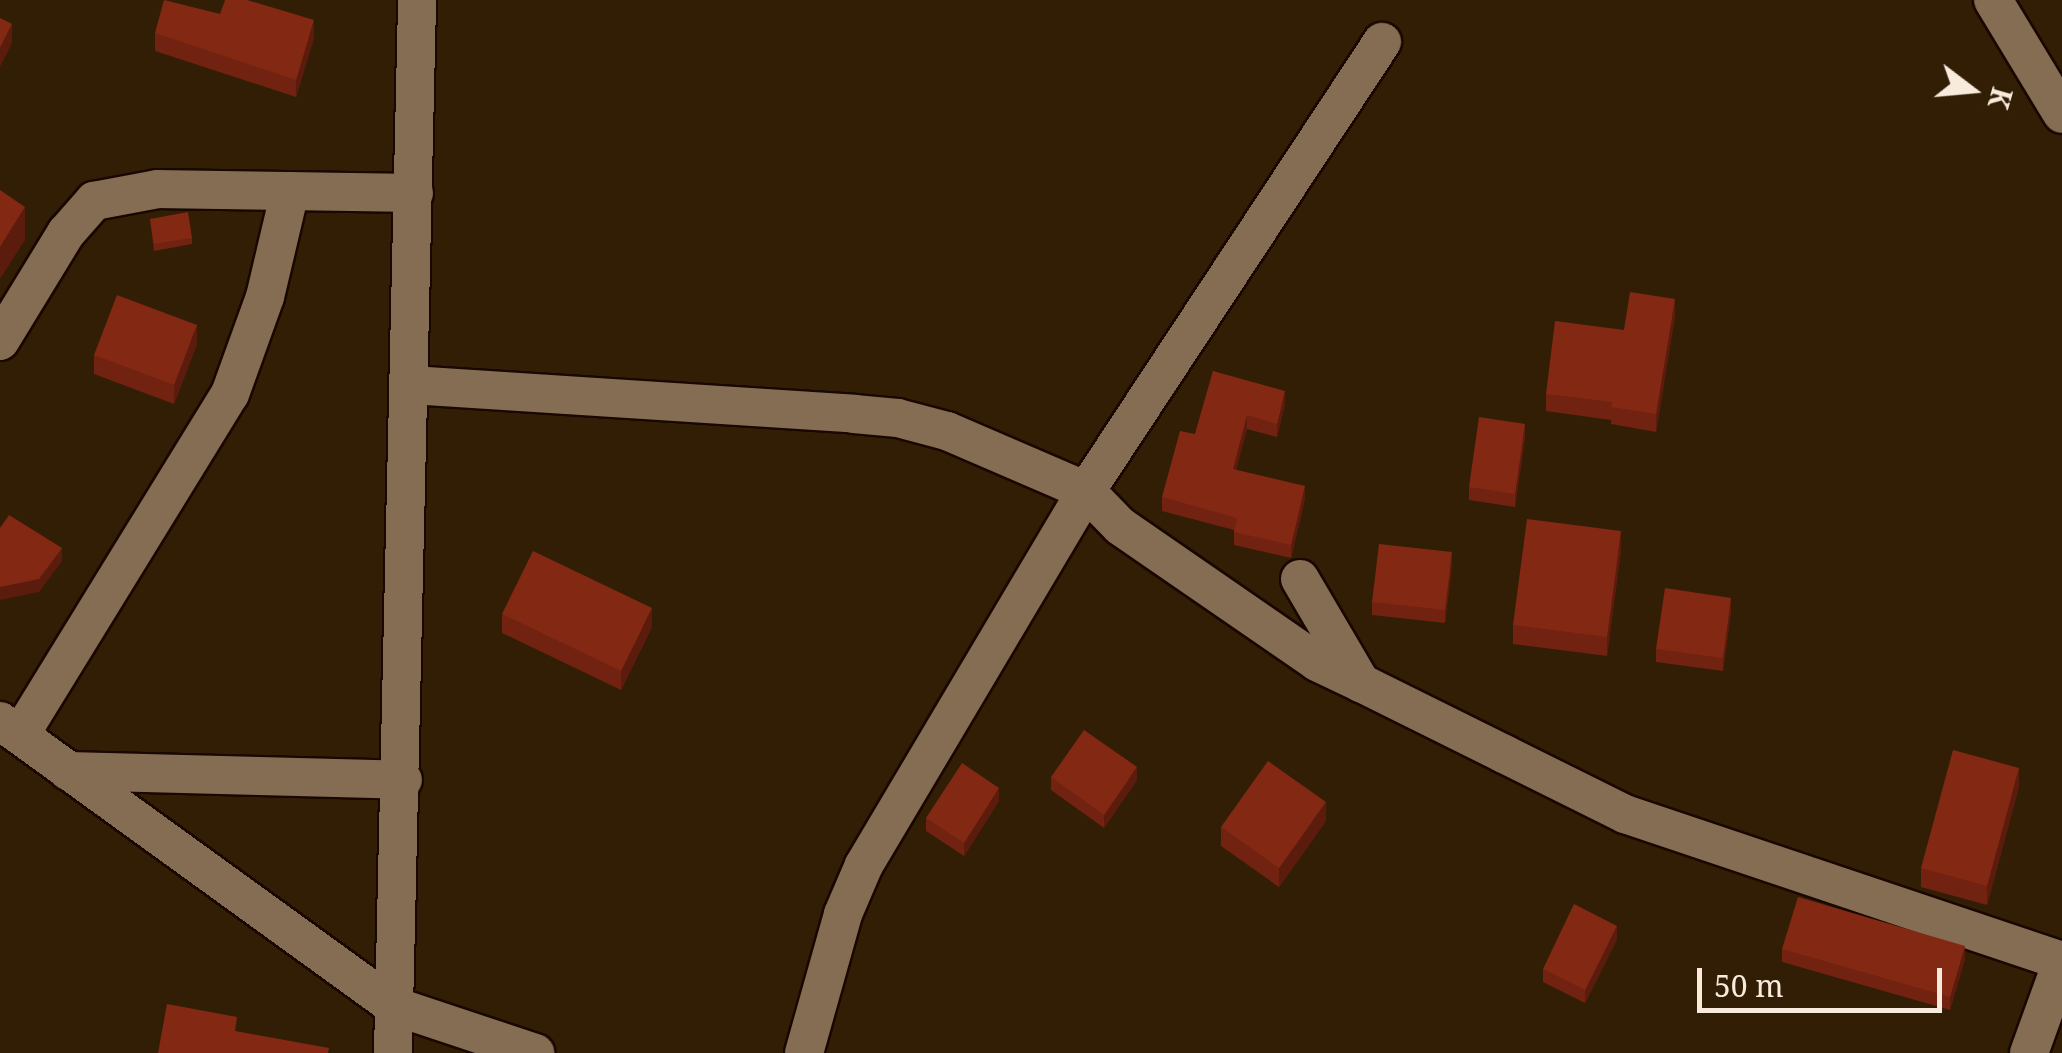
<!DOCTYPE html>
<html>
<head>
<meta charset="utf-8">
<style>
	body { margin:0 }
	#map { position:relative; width:2062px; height:1053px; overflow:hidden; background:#321e05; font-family:"Noto Serif",serif }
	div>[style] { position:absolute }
	.roads { filter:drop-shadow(2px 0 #190700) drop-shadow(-2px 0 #190700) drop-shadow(0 2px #190700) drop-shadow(0 -2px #190700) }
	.minor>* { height:38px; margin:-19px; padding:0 19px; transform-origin:19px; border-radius:19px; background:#856d53 }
	.wall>* { inset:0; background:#712210 }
	.shaded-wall>* { inset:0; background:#5c1c0d }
	.building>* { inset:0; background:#832813 }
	span { translate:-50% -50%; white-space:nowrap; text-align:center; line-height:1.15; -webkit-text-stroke:9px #321e05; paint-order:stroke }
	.north { position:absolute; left:1922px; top:40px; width:100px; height:100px; -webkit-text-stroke:8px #321e05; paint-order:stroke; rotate:106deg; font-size:28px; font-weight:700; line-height:40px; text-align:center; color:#f8ebdc }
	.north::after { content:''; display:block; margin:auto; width:35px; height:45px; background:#f8ebdc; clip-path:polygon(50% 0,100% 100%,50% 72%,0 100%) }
	.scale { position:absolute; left:1697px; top:968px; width:245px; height:45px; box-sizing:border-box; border:5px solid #f8ebdc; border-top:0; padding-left:12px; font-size:30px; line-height:35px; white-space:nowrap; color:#f8ebdc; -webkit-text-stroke:8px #321e05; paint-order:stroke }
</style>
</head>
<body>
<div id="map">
	<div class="roads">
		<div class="minor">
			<i style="left:1993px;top:0;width:133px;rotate:58.8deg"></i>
			<i style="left:0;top:341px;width:127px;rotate:-58.6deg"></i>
			<i style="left:66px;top:233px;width:43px;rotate:-48.8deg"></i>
			<i style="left:94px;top:201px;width:65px;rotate:-10.6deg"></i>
			<i style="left:158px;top:189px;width:256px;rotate:0.9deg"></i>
			<i style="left:411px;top:385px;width:444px;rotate:3.7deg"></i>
			<i style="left:854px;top:414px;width:44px;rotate:5.2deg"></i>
			<i style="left:898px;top:418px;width:51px;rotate:14.9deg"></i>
			<i style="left:947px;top:431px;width:151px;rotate:23.3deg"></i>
			<i style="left:1086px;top:491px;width:49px;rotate:45.8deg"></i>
			<i style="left:1120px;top:526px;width:239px;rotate:34.6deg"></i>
			<i style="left:1317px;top:662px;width:49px;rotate:25.5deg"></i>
			<i style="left:1300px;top:579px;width:121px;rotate:59.6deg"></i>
			<i style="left:1361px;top:683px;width:160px;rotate:26.4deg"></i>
			<i style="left:1504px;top:754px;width:135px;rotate:26.4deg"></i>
			<i style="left:1625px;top:814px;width:461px;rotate:18.6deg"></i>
			<i style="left:0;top:721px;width:486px;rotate:35.9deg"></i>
			<i style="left:394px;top:1006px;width:149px;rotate:18.4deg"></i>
			<i style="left:20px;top:735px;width:400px;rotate:-58.4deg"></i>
			<i style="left:230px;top:394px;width:103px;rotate:-70.2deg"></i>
			<i style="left:265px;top:297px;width:109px;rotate:-76.7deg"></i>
			<i style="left:68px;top:771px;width:335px;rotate:1.5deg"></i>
			<i style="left:393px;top:1053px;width:1053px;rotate:-88.69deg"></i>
			<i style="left:804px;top:1053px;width:144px;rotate:-74.3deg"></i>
			<i style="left:843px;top:914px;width:53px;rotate:-66.8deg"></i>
			<i style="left:864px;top:865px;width:435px;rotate:-59.3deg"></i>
			<i style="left:1086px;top:491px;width:538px;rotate:-56.61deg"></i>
			<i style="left:2029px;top:1053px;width:97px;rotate:-70.1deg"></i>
		</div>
	</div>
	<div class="wall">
		<i style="clip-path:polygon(155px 33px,314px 38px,296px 97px,155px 51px)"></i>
		<i style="clip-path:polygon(150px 219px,192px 238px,192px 244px,154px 251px)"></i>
		<i style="clip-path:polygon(1675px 316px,1656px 432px,1611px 424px,1611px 420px,1546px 411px,1546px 394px,1624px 330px)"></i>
		<i style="clip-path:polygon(197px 344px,174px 404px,94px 374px,94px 355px)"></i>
		<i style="clip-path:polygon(1213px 371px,1285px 404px,1277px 437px,1247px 429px,1236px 470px,1305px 499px,1291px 558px,1234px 545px,1234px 530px,1162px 511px,1162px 497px,1195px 434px)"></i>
		<i style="clip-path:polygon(1525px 437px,1515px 507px,1469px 500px,1469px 487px)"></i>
		<i style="clip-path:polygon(1621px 550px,1607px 656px,1513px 644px,1513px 625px)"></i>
		<i style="clip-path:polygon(1452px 565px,1445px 623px,1372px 615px,1372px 602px)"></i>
		<i style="clip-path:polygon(1731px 611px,1723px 671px,1656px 662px,1656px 649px)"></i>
		<i style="clip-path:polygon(502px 614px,652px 627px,621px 690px,502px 633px)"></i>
		<i style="clip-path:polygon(1051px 777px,1137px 780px,1104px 828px,1051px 790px)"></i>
		<i style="clip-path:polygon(2019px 787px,1987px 905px,1921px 887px,1921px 868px)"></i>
		<i style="clip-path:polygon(999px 801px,964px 856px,926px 831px,926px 818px)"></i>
		<i style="clip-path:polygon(1326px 821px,1279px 887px,1221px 846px,1221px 827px)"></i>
		<i style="clip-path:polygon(1617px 939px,1585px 1003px,1543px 982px,1543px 969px)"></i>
		<i style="clip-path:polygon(1782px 949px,1965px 959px,1950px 1010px,1782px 962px)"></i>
	</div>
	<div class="shaded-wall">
		<i style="clip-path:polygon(314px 20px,314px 38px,296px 97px,296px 80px)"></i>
		<i style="clip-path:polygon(12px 24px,12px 43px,0 67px,0 48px)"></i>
		<i style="clip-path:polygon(25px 207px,25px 240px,0 279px,0 247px)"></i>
		<i style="clip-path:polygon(1675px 299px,1675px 316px,1656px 432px,1656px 414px)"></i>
		<i style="clip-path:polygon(197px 325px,197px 344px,174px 404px,174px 385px)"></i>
		<i style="clip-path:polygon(1285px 391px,1285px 404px,1277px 437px,1277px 424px)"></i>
		<i style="clip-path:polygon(1247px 415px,1247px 429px,1233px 482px,1233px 469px)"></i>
		<i style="clip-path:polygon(1525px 424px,1525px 437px,1515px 507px,1515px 494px)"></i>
		<i style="clip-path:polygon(1305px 486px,1305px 499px,1291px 558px,1291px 545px)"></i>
		<i style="clip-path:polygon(1621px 531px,1621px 550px,1607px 656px,1607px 637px)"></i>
		<i style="clip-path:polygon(62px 548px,62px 561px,39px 592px,0 600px,0 587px)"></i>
		<i style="clip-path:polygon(1452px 552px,1452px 565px,1445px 623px,1445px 610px)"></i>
		<i style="clip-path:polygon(1731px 598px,1731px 611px,1723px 671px,1723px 658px)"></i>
		<i style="clip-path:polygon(652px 608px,652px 627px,621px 690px,621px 671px)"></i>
		<i style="clip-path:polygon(1137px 767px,1137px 780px,1104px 828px,1104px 815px)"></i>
		<i style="clip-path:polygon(2019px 768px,2019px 787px,1987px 905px,1987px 886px)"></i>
		<i style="clip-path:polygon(999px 788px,999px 801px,964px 856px,964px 843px)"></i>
		<i style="clip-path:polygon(1326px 802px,1326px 821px,1279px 887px,1279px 868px)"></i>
		<i style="clip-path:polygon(1617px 926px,1617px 939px,1585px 1003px,1585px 990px)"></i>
		<i style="clip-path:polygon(1965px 946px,1965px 959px,1950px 1010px,1950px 997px)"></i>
	</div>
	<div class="building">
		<i style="clip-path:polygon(164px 0,220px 14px,225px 0,247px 0,314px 20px,296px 80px,155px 33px)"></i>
		<i style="clip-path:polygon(0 18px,12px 24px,0 48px)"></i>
		<i style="clip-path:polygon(0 190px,25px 207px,0 247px)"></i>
		<i style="clip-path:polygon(188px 212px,192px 238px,154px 244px,150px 219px)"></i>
		<i style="clip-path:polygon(1630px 292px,1675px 299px,1656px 414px,1611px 407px,1612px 402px,1546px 394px,1555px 321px,1624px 330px)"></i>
		<i style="clip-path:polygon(117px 295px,197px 325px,174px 385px,94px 355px)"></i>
		<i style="clip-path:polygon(1213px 371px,1285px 391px,1277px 424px,1247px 415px,1233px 469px,1305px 486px,1291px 545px,1234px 532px,1237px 518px,1162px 497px,1180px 431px,1195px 434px)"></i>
		<i style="clip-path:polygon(1479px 417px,1525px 424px,1515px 494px,1469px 487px)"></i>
		<i style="clip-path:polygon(9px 515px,62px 548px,39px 579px,0 587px,0 528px)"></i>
		<i style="clip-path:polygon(1527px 519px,1621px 531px,1607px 637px,1513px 625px)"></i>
		<i style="clip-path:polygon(1379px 544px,1452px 552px,1445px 610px,1372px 602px)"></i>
		<i style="clip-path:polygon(533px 551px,652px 608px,621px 671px,502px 614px)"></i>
		<i style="clip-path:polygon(1665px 588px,1731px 598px,1723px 658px,1656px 649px)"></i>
		<i style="clip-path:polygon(1084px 730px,1137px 767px,1104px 815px,1051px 777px)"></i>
		<i style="clip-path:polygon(1953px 750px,2019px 768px,1987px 886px,1921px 868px)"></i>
		<i style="clip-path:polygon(1268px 761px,1326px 802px,1279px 868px,1221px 827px)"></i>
		<i style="clip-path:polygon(962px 763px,999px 788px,964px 843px,926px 818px)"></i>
		<i style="clip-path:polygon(1798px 897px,1965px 946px,1950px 997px,1782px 949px)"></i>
		<i style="clip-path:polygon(1574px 904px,1617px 926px,1585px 990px,1543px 969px)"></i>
		<i style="clip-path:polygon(167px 1004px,237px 1017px,235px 1031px,329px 1048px,328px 1053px,158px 1053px)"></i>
	</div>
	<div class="north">K</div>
	<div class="scale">50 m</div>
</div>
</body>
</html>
